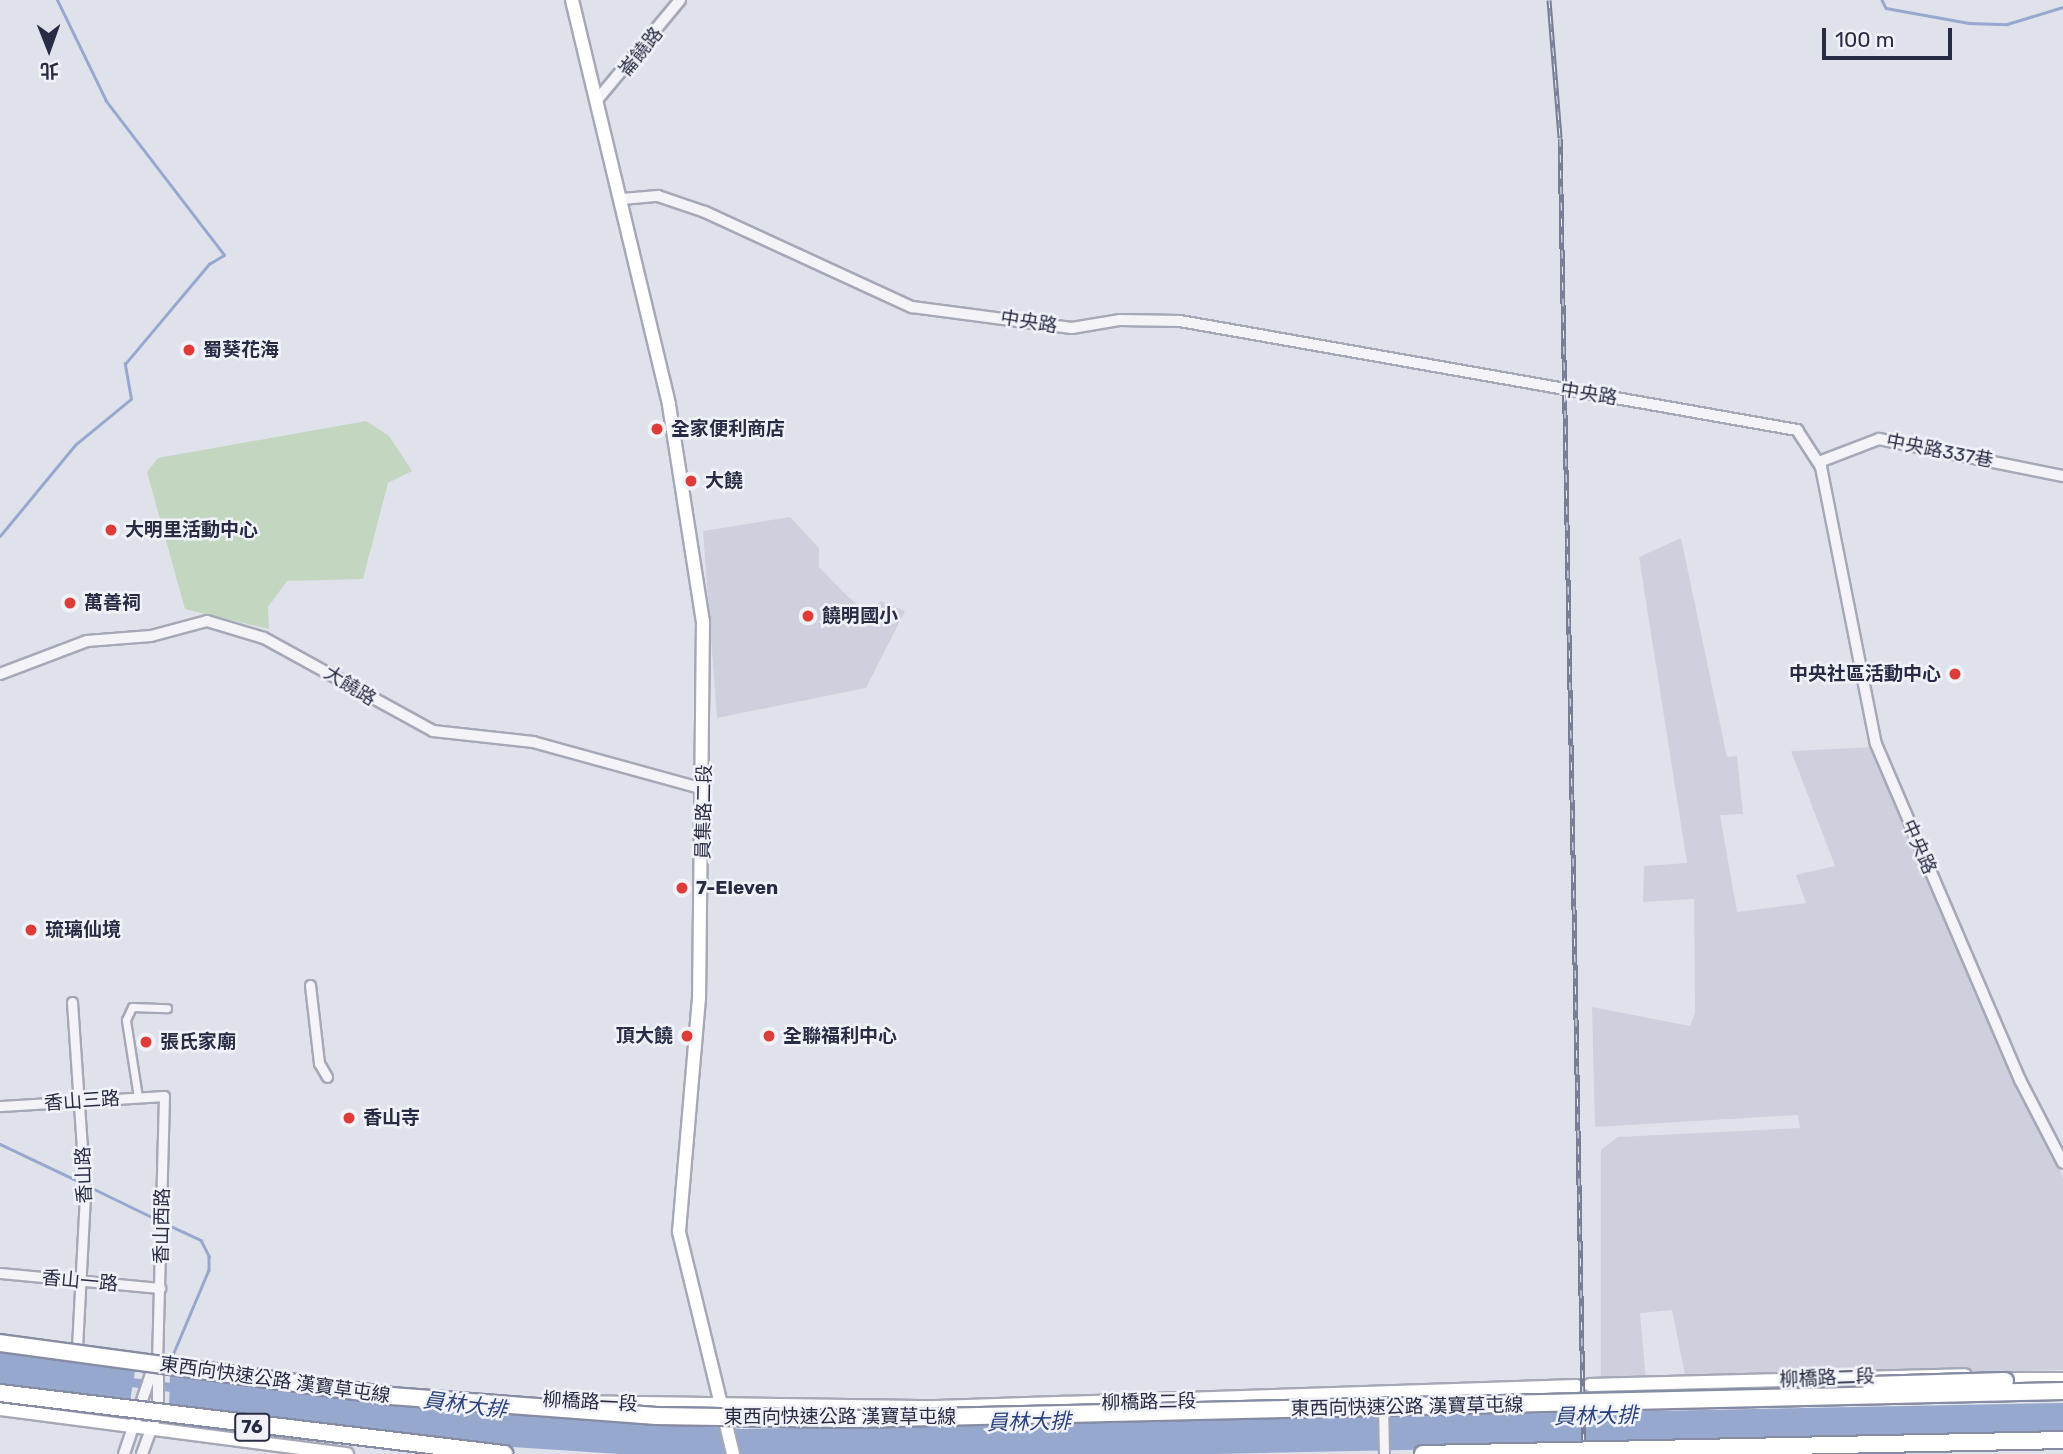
<!DOCTYPE html>
<html>
<head>
<meta charset="utf-8">
<style>
	body { margin:0 }
	#map { position:relative; width:2063px; height:1454px; overflow:hidden; background:#e0e2eb; font-family:Rubik,"Noto Sans TC",sans-serif }
	div>[style] { position:absolute }
	.built>* { inset:0; background:#ced1dd }
	.green>* { inset:0; background:#c2d6c0 }
	.water>* { inset:0; background:#97a8cf }
	.stream>* { height:2.5px; margin:-1.25px; padding:0 1.25px; transform-origin:1.25px; border-radius:1.25px; background:#97a8cf }
	.canal>* { height:9px; margin:-4.5px; padding:0 4.5px; transform-origin:4.5px; border-radius:4.5px; background:#97a8cf }
	.roads { filter:drop-shadow(2px 0 #a5a8b6) drop-shadow(-2px 0 #a5a8b6) drop-shadow(0 2px #a5a8b6) drop-shadow(0 -2px #a5a8b6) }
	.pedestrian>* { height:7px; margin:-3.5px; padding:0 3.5px; transform-origin:3.5px; border-radius:3.5px; background:#f4f4f8 }
	.minor>* { height:9px; margin:-4.5px; padding:0 4.5px; transform-origin:4.5px; border-radius:4.5px; background:#f4f4f8 }
	.tertiary>* { height:10px; margin:-5px; padding:0 5px; transform-origin:5px; border-radius:5px; background:#f4f4f8 }
	.secondary>* { height:12px; margin:-6px; padding:0 6px; transform-origin:6px; border-radius:6px; background:#fff }
	.trunk>* { height:16px; margin:-8px; padding:0 8px; transform-origin:8px; border-radius:8px; background:#fff }
	.rail>* { height:5px; margin-top:-2.5px; transform-origin:0; background:repeating-linear-gradient(90deg,#f0f2f8 0 8px,#787e96 0 16px); box-sizing:border-box; border-block:2px solid #787e96 }
	.bridges { filter:drop-shadow(2px 0 #868ca3) drop-shadow(-2px 0 #868ca3) drop-shadow(0 2px #868ca3) drop-shadow(0 -2px #868ca3) }
	.trunk-bridge>* { height:16px; margin:-8px; padding:0 8px; transform-origin:8px; border-radius:8px; background:#fff }
	.dots>* { width:19px; height:19px; translate:-50% -50%; box-sizing:border-box; border:4px solid #f0f2f8; border-radius:50% }
	span { translate:-50% -50%; white-space:nowrap; text-align:center; line-height:1.15; -webkit-text-stroke:5px #f0f2f8; paint-order:stroke }
	.shield-label span { padding:2px 5px; background:#f0f2f8; border:2px solid; border-radius:5px; -webkit-text-stroke-width:0 }
	.shield-label { font-size:18px; color:#272c44; font-weight:700 }
	.street-label { font-size:19px; color:#272c44 }
	.poi-label { font-size:19px; color:#272c44; font-weight:700 }
	.left { translate:0 -50%; text-align:left }
	.right { translate:-100% -50%; text-align:right }
	.water-label { font-size:21px; color:#2c427d; font-style:italic }
	.north { position:absolute; left:14px; top:14px; width:70px; height:70px; -webkit-text-stroke:5px #f0f2f8; paint-order:stroke; rotate:179deg; font-size:19px; font-weight:700; line-height:28px; text-align:center; color:#272c44 }
	.north::after { content:''; display:block; margin:auto; width:24px; height:32px; background:#272c44; clip-path:polygon(50% 0,100% 100%,50% 72%,0 100%) }
	.scale { position:absolute; left:1822px; top:28px; width:130px; height:32px; box-sizing:border-box; border:4px solid #272c44; border-top:0; padding-left:9px; font-size:21px; line-height:24px; white-space:nowrap; color:#272c44; -webkit-text-stroke:5px #f0f2f8; paint-order:stroke }
</style>
</head>
<body>
<div id="map">
	<div class="built">
		<i style="clip-path:polygon(790px 517px,819px 548px,819px 567px,846px 595px,868px 613px,881px 601px,905px 611px,866px 688px,717px 718px,703px 531px)"></i>
		<i style="clip-path:polygon(1681px 538px,1727px 757px,1737px 756px,1743px 814px,1720px 815px,1737px 912px,1806px 903px,1796px 875px,1835px 866px,1791px 751px,1874px 747px,2063px 1178px,2063px 1370px,1686px 1380px,1672px 1310px,1640px 1313px,1646px 1380px,1601px 1381px,1601px 1150px,1618px 1137px,1800px 1128px,1798px 1115px,1595px 1127px,1592px 1007px,1690px 1026px,1695px 1013px,1694px 899px,1643px 902px,1644px 866px,1687px 863px,1639px 557px)"></i>
	</div>
	<div class="green">
		<i style="clip-path:polygon(366px 421px,389px 436px,412px 471px,388px 483px,363px 579px,287px 581px,268px 607px,269px 629px,185px 609px,147px 472px,158px 458px)"></i>
	</div>
	<div class="water">
		<i style="clip-path:polygon(0 1352px,135px 1371px,130px 1401px,0 1383px)"></i>
		<i style="clip-path:polygon(170px 1373px,396px 1405px,742px 1429px,2063px 1403px,2063px 1436px,1215px 1454px,620px 1454px,465px 1444px,169px 1409px)"></i>
	</div>
	<div class="stream">
		<i style="left:1882px;top:0;width:9px;rotate:63deg"></i>
		<i style="left:1886px;top:8px;width:84px;rotate:10.2deg"></i>
		<i style="left:1969px;top:23px;width:38px;rotate:2deg"></i>
		<i style="left:2007px;top:24px;width:59px;rotate:-16.9deg"></i>
		<i style="left:0;top:536px;width:118px;rotate:-50.5deg"></i>
		<i style="left:75px;top:445px;width:72px;rotate:-39.4deg"></i>
		<i style="left:131px;top:399px;width:36px;rotate:-100deg"></i>
		<i style="left:125px;top:364px;width:131px;rotate:-50deg"></i>
		<i style="left:209px;top:264px;width:17px;rotate:-31deg"></i>
		<i style="left:224px;top:255px;width:194px;rotate:-127.5deg"></i>
		<i style="left:106px;top:101px;width:112px;rotate:-115.9deg"></i>
		<i style="left:0;top:1144px;width:91px;rotate:25.4deg"></i>
		<i style="left:88px;top:1186px;width:78px;rotate:25.9deg"></i>
		<i style="left:164px;top:1223px;width:41px;rotate:24.7deg"></i>
		<i style="left:201px;top:1240px;width:18px;rotate:63deg"></i>
		<i style="left:209px;top:1256px;width:14px;rotate:90deg"></i>
		<i style="left:209px;top:1270px;width:90px;rotate:112.9deg"></i>
	</div>
	<div class="canal">
		<i style="left:123px;top:1381px;width:56px;rotate:7.1deg"></i>
	</div>
	<div class="roads">
		<div class="pedestrian">
			<i style="left:138px;top:1097px;width:78px;rotate:-98.9deg"></i>
			<i style="left:126px;top:1020px;width:14px;rotate:-65deg"></i>
			<i style="left:132px;top:1007px;width:35px;rotate:2deg"></i>
		</div>
		<div class="minor">
			<i style="left:310px;top:985px;width:79px;rotate:83.4deg"></i>
			<i style="left:319px;top:1063px;width:16px;rotate:60deg"></i>
			<i style="left:72px;top:1002px;width:193px;rotate:86.1deg"></i>
			<i style="left:85px;top:1195px;width:153px;rotate:93deg"></i>
			<i style="left:0;top:1106px;width:164px;rotate:-3.5deg"></i>
			<i style="left:164px;top:1096px;width:261px;rotate:91.5deg"></i>
			<i style="left:0;top:1273px;width:161px;rotate:5.4deg"></i>
			<i style="left:1383px;top:1405px;width:49px;rotate:88.8deg"></i>
		</div>
		<div class="tertiary">
			<i style="left:597px;top:100px;width:130px;rotate:-50.3deg"></i>
			<i style="left:622px;top:199px;width:36px;rotate:-5deg"></i>
			<i style="left:658px;top:196px;width:50px;rotate:18.8deg"></i>
			<i style="left:705px;top:212px;width:228px;rotate:24.7deg"></i>
			<i style="left:912px;top:307px;width:161px;rotate:7.5deg"></i>
			<i style="left:1072px;top:328px;width:49px;rotate:-9.5deg"></i>
			<i style="left:1120px;top:320px;width:60px;rotate:1deg"></i>
			<i style="left:1180px;top:321px;width:627px;rotate:10.02deg"></i>
			<i style="left:1797px;top:430px;width:44px;rotate:57deg"></i>
			<i style="left:1821px;top:467px;width:282px;rotate:78.8deg"></i>
			<i style="left:1876px;top:744px;width:366px;rotate:66.8deg"></i>
			<i style="left:2020px;top:1080px;width:93px;rotate:62.6deg"></i>
			<i style="left:1819px;top:462px;width:64px;rotate:-21deg"></i>
			<i style="left:1879px;top:439px;width:188px;rotate:11.4deg"></i>
			<i style="left:0;top:674px;width:93px;rotate:-20.8deg"></i>
			<i style="left:87px;top:641px;width:64px;rotate:-4.5deg"></i>
			<i style="left:151px;top:636px;width:58px;rotate:-15deg"></i>
			<i style="left:207px;top:621px;width:59px;rotate:16.6deg"></i>
			<i style="left:264px;top:638px;width:193px;rotate:28.8deg"></i>
			<i style="left:433px;top:731px;width:101px;rotate:6.3deg"></i>
			<i style="left:533px;top:742px;width:177px;rotate:15.4deg"></i>
			<i style="left:124px;top:1454px;width:100px;rotate:-71.4deg"></i>
			<i style="left:142px;top:1454px;width:47px;rotate:-70deg"></i>
			<i style="left:158px;top:1410px;width:50px;rotate:-90deg"></i>
		</div>
		<div class="secondary">
			<i style="left:572px;top:0;width:416px;rotate:76.5deg"></i>
			<i style="left:669px;top:405px;width:219px;rotate:81.1deg"></i>
			<i style="left:703px;top:621px;width:377px;rotate:90.6deg"></i>
			<i style="left:699px;top:998px;width:235px;rotate:94.9deg"></i>
			<i style="left:679px;top:1232px;width:228px;rotate:76.3deg"></i>
			<i style="left:1590px;top:1385px;width:375px;rotate:-1.5deg"></i>
			<i style="left:567px;top:1402px;width:370px;rotate:0.8deg"></i>
			<i style="left:937px;top:1407px;width:640px;rotate:-1.88deg"></i>
			<i style="left:0;top:1409px;width:350px;rotate:7.4deg"></i>
		</div>
		<div class="trunk">
			<i style="left:2005px;top:1381px;width:58px"></i>
		</div>
	</div>
	<div class="rail">
		<i style="left:1549px;top:0;width:138px;rotate:85.4deg"></i>
		<i style="left:1560px;top:138px;width:1316px;rotate:88.96deg"></i>
	</div>
	<div class="bridges">
		<div class="trunk-bridge">
			<i style="left:0;top:1343px;width:395px;rotate:7.7deg"></i>
			<i style="left:391px;top:1396px;width:266px;rotate:4.3deg"></i>
			<i style="left:656px;top:1416px;width:194px;rotate:0.9deg"></i>
			<i style="left:850px;top:1419px;width:1213px;rotate:-1.32deg"></i>
			<i style="left:1871px;top:1385px;width:134px;rotate:-1.7deg"></i>
			<i style="left:0;top:1393px;width:508px;rotate:6.9deg"></i>
			<i style="left:1423px;top:1454px;width:640px;rotate:-1.25deg"></i>
		</div>
	</div>
	<div class="dots">
		<i style="left:189px;top:350px;background:#dd3c38"></i>
		<i style="left:657px;top:429px;background:#dd3c38"></i>
		<i style="left:691px;top:481px;background:#dd3c38"></i>
		<i style="left:111px;top:530px;background:#dd3c38"></i>
		<i style="left:70px;top:603px;background:#dd3c38"></i>
		<i style="left:808px;top:616px;background:#dd3c38"></i>
		<i style="left:1955px;top:674px;background:#dd3c38"></i>
		<i style="left:682px;top:888px;background:#dd3c38"></i>
		<i style="left:31px;top:930px;background:#dd3c38"></i>
		<i style="left:687px;top:1036px;background:#dd3c38"></i>
		<i style="left:769px;top:1036px;background:#dd3c38"></i>
		<i style="left:146px;top:1042px;background:#dd3c38"></i>
		<i style="left:349px;top:1118px;background:#dd3c38"></i>
	</div>
	<div class="shield-label">
		<span style="left:252px;top:1427px">76</span>
	</div>
	<div class="street-label">
		<span style="left:641px;top:52px;rotate:-51deg">崙饒路</span>
		<span style="left:1029px;top:322px;rotate:9deg">中央路</span>
		<span style="left:1589px;top:394px;rotate:9deg">中央路</span>
		<span style="left:1940px;top:451px;rotate:11deg">中央路337巷</span>
		<span style="left:350px;top:686px;rotate:32deg">大饒路</span>
		<span style="left:704px;top:812px;rotate:-89deg">員集路二段</span>
		<span style="left:1919px;top:847px;rotate:66deg">中央路</span>
		<span style="left:82px;top:1101px;rotate:-4deg">香山三路</span>
		<span style="left:84px;top:1175px;rotate:-92deg">香山路</span>
		<span style="left:162px;top:1226px;rotate:-89deg">香山西路</span>
		<span style="left:80px;top:1281px;rotate:5deg">香山一路</span>
		<span style="left:1827px;top:1378px;rotate:-2deg">柳橋路二段</span>
		<span style="left:275px;top:1380px;rotate:8deg">東西向快速公路 漢寶草屯線</span>
		<span style="left:590px;top:1402px;rotate:3deg">柳橋路一段</span>
		<span style="left:1149px;top:1402px;rotate:-1deg">柳橋路二段</span>
		<span style="left:1407px;top:1407px;rotate:-1deg">東西向快速公路 漢寶草屯線</span>
		<span style="left:840px;top:1417px">東西向快速公路 漢寶草屯線</span>
	</div>
	<div class="poi-label">
		<span class="left" style="left:203px;top:350px">蜀葵花海</span>
		<span class="left" style="left:671px;top:429px">全家便利商店</span>
		<span class="left" style="left:705px;top:481px">大饒</span>
		<span class="left" style="left:125px;top:530px">大明里活動中心</span>
		<span class="left" style="left:84px;top:603px">萬善祠</span>
		<span class="left" style="left:822px;top:616px">饒明國小</span>
		<span class="right" style="left:1941px;top:674px">中央社區活動中心</span>
		<span class="left" style="left:696px;top:888px">7-Eleven</span>
		<span class="left" style="left:45px;top:930px">琉璃仙境</span>
		<span class="right" style="left:673px;top:1036px">頂大饒</span>
		<span class="left" style="left:783px;top:1036px">全聯福利中心</span>
		<span class="left" style="left:160px;top:1042px">張氏家廟</span>
		<span class="left" style="left:363px;top:1118px">香山寺</span>
	</div>
	<div class="water-label">
		<span style="left:465px;top:1405px;rotate:7deg">員林大排</span>
		<span style="left:1596px;top:1416px;rotate:-1deg">員林大排</span>
		<span style="left:1029px;top:1422px;rotate:-1deg">員林大排</span>
	</div>
	<div class="north">北</div>
	<div class="scale">100 m</div>
</div>
</body>
</html>
